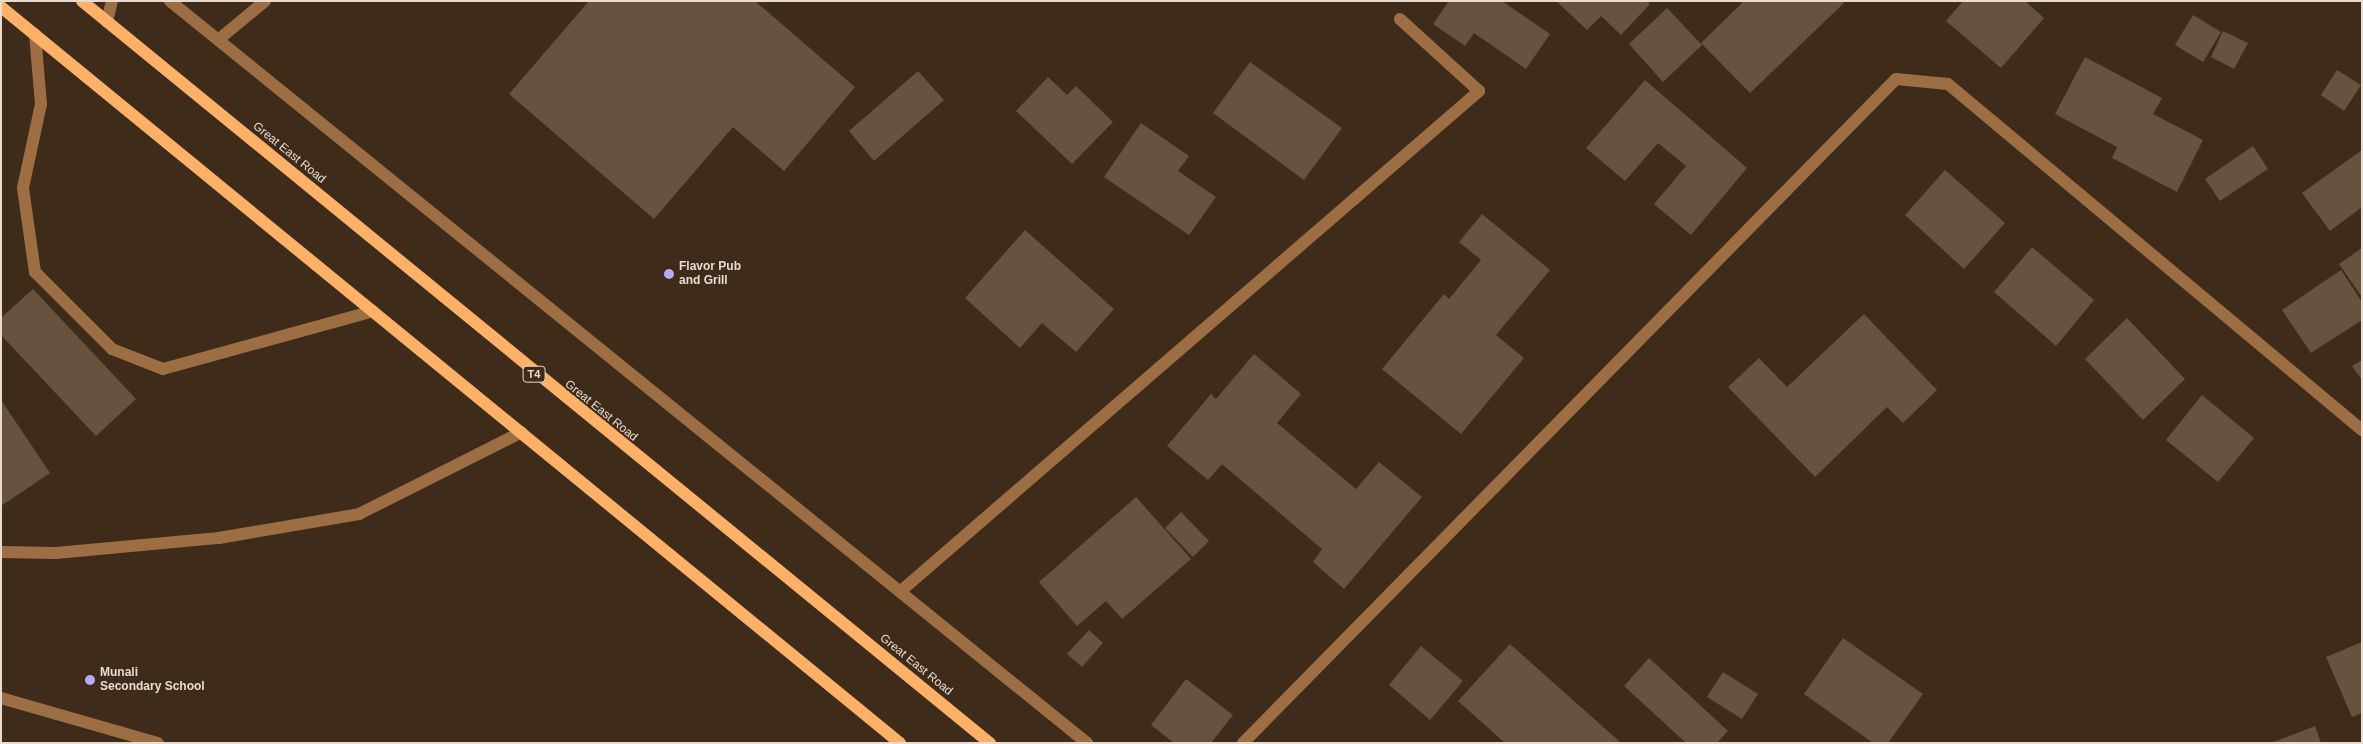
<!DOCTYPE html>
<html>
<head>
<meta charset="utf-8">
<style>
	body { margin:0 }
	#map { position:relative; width:2363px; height:744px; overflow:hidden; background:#3e2b1a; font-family:Arial,sans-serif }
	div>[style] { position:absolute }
	.building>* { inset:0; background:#675240 }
	.minor>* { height:12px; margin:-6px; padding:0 6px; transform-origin:6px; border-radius:6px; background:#9d6e43 }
	.major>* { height:12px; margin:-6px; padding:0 6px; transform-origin:6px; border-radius:6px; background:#fdb068 }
	.dots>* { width:14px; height:14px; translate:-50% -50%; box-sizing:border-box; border:2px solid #3e2b1a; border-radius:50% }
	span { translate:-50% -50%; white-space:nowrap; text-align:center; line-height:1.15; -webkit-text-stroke:4px #3e2b1a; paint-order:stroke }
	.shield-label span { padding:1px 4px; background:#3e2b1a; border:1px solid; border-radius:4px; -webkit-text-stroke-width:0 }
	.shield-label { font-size:11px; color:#e8dbd1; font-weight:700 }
	.street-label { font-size:12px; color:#e8dbd1 }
	.poi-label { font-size:12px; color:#e8dbd1; font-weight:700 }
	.left { translate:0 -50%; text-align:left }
	.frame { position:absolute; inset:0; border:2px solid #e8dbd1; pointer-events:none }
</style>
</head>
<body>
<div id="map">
	<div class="building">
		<i style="clip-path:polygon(589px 1px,755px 1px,855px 87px,784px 171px,733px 127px,654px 219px,509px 94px)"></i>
		<i style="clip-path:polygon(1449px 1px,1502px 1px,1550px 34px,1526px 69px,1474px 33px,1465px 46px,1433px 24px)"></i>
		<i style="clip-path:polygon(1556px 1px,1646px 1px,1650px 4px,1621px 35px,1601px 16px,1587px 30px)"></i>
		<i style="clip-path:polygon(1744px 1px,1842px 1px,1844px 3px,1750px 93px,1701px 43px)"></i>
		<i style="clip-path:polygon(1963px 1px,2025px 1px,2044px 18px,2001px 68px,1946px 21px)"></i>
		<i style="clip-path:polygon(1667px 8px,1702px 45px,1663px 82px,1629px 44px)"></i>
		<i style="clip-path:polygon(2193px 15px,2221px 32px,2203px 62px,2175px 45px)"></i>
		<i style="clip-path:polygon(2223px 31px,2248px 43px,2234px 69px,2211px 57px)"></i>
		<i style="clip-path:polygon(2085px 57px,2162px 98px,2153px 114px,2203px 140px,2177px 192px,2112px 158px,2117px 147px,2055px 114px)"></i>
		<i style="clip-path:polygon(1250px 62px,1342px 128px,1304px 180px,1213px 113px)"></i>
		<i style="clip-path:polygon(2337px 70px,2361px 85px,2344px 111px,2321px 95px)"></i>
		<i style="clip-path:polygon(918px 71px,944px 100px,874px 161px,849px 131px)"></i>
		<i style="clip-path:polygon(1048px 77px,1067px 95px,1076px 86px,1113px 122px,1072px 164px,1016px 111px)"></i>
		<i style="clip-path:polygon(1645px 80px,1747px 168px,1691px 235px,1654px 204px,1686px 166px,1658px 143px,1625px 181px,1586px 148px)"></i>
		<i style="clip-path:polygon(1141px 123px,1189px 156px,1178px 171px,1216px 197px,1189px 235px,1104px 177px)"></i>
		<i style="clip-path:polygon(2253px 146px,2268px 169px,2220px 201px,2205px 179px)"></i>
		<i style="clip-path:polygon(2362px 150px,2362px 207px,2330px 231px,2302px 193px)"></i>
		<i style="clip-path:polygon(1945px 170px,2005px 223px,1964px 269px,1905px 215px)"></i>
		<i style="clip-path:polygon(1482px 214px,1550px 270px,1496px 335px,1524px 358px,1461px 434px,1382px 369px,1444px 294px,1449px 299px,1481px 260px,1459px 242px)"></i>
		<i style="clip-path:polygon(1025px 230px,1114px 309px,1076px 352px,1042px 323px,1020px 348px,965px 298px)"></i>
		<i style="clip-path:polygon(2032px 247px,2094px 300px,2056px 346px,1994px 292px)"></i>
		<i style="clip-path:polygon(2362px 248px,2362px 297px,2339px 264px)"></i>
		<i style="clip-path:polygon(2341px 270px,2362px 302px,2362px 320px,2311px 353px,2282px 310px)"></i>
		<i style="clip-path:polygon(33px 289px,136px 399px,96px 436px,1px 335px,1px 318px)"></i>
		<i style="clip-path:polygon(1864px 314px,1937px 390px,1903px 423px,1887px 407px,1815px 477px,1728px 387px,1759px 358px,1787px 387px)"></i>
		<i style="clip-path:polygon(2127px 318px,2185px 379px,2143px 420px,2085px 359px)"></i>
		<i style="clip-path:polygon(1254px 354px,1301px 394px,1277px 423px,1356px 489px,1379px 462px,1422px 497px,1344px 589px,1313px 562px,1322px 549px,1222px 464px,1208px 480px,1167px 446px,1211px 394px,1216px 399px)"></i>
		<i style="clip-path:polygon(2362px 360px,2362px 380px,2352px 366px)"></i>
		<i style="clip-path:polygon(2202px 395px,2254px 438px,2218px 482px,2166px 440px)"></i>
		<i style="clip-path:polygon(1px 400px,50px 473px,1px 506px)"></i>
		<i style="clip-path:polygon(1136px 497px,1191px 559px,1122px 619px,1106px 601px,1077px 626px,1039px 582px)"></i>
		<i style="clip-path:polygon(1181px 512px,1209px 541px,1193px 557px,1165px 528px)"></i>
		<i style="clip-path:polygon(1089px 630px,1103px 643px,1082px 667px,1067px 654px)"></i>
		<i style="clip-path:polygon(1843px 638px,1923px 694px,1888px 743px,1873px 743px,1804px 694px)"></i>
		<i style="clip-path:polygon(2362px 642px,2362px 713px,2352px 717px,2326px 657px)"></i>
		<i style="clip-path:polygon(1510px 644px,1619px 741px,1617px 743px,1505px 743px,1458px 701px)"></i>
		<i style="clip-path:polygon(1421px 646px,1463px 681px,1430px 720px,1389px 685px)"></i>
		<i style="clip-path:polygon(1649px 658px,1728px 731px,1717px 743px,1686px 743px,1624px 686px)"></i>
		<i style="clip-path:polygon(1723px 672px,1758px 694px,1742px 719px,1707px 697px)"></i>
		<i style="clip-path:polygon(1186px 679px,1233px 715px,1211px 743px,1174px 743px,1151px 725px)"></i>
		<i style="clip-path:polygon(2315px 726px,2321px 743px,2271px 743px)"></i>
	</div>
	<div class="minor">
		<i style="left:170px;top:1px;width:1180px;rotate:38.98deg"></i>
		<i style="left:107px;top:22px;width:22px;rotate:-77deg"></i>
		<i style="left:35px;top:34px;width:70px;rotate:85.1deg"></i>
		<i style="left:41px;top:104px;width:86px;rotate:102.1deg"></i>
		<i style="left:23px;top:188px;width:85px;rotate:81.9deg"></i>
		<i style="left:35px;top:272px;width:109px;rotate:45deg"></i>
		<i style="left:112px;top:349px;width:55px;rotate:21.4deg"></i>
		<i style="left:163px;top:369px;width:218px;rotate:-15.4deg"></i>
		<i style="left:218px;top:40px;width:61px;rotate:-39.7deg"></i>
		<i style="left:1px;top:552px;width:55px;rotate:1deg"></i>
		<i style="left:56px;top:553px;width:164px;rotate:-5.3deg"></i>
		<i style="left:219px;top:538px;width:142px;rotate:-9.7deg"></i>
		<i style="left:359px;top:514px;width:182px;rotate:-26.7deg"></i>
		<i style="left:902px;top:590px;width:763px;rotate:-40.85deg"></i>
		<i style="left:1479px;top:91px;width:107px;rotate:-137.7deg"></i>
		<i style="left:1px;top:698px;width:163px;rotate:16deg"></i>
		<i style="left:1243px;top:743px;width:931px;rotate:-45.48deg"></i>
		<i style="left:1896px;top:79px;width:52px;rotate:5.5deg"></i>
		<i style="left:1948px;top:84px;width:540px;rotate:39.89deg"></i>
	</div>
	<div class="major">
		<i style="left:82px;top:1px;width:1173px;rotate:39.26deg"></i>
		<i style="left:1px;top:7px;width:1162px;rotate:39.31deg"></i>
	</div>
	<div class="dots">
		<i style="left:669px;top:274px;background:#b7abf7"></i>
		<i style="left:90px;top:680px;background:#b7abf7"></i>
	</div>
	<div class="shield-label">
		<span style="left:534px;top:374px">T4</span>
	</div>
	<div class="street-label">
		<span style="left:289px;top:153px;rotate:39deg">Great East Road</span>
		<span style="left:601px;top:411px;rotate:39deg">Great East Road</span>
		<span style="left:916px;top:665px;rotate:39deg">Great East Road</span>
	</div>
	<div class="poi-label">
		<span class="left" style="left:679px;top:274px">Flavor Pub<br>and Grill</span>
		<span class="left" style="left:100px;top:680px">Munali<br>Secondary School</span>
	</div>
	<div class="frame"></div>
</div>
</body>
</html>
